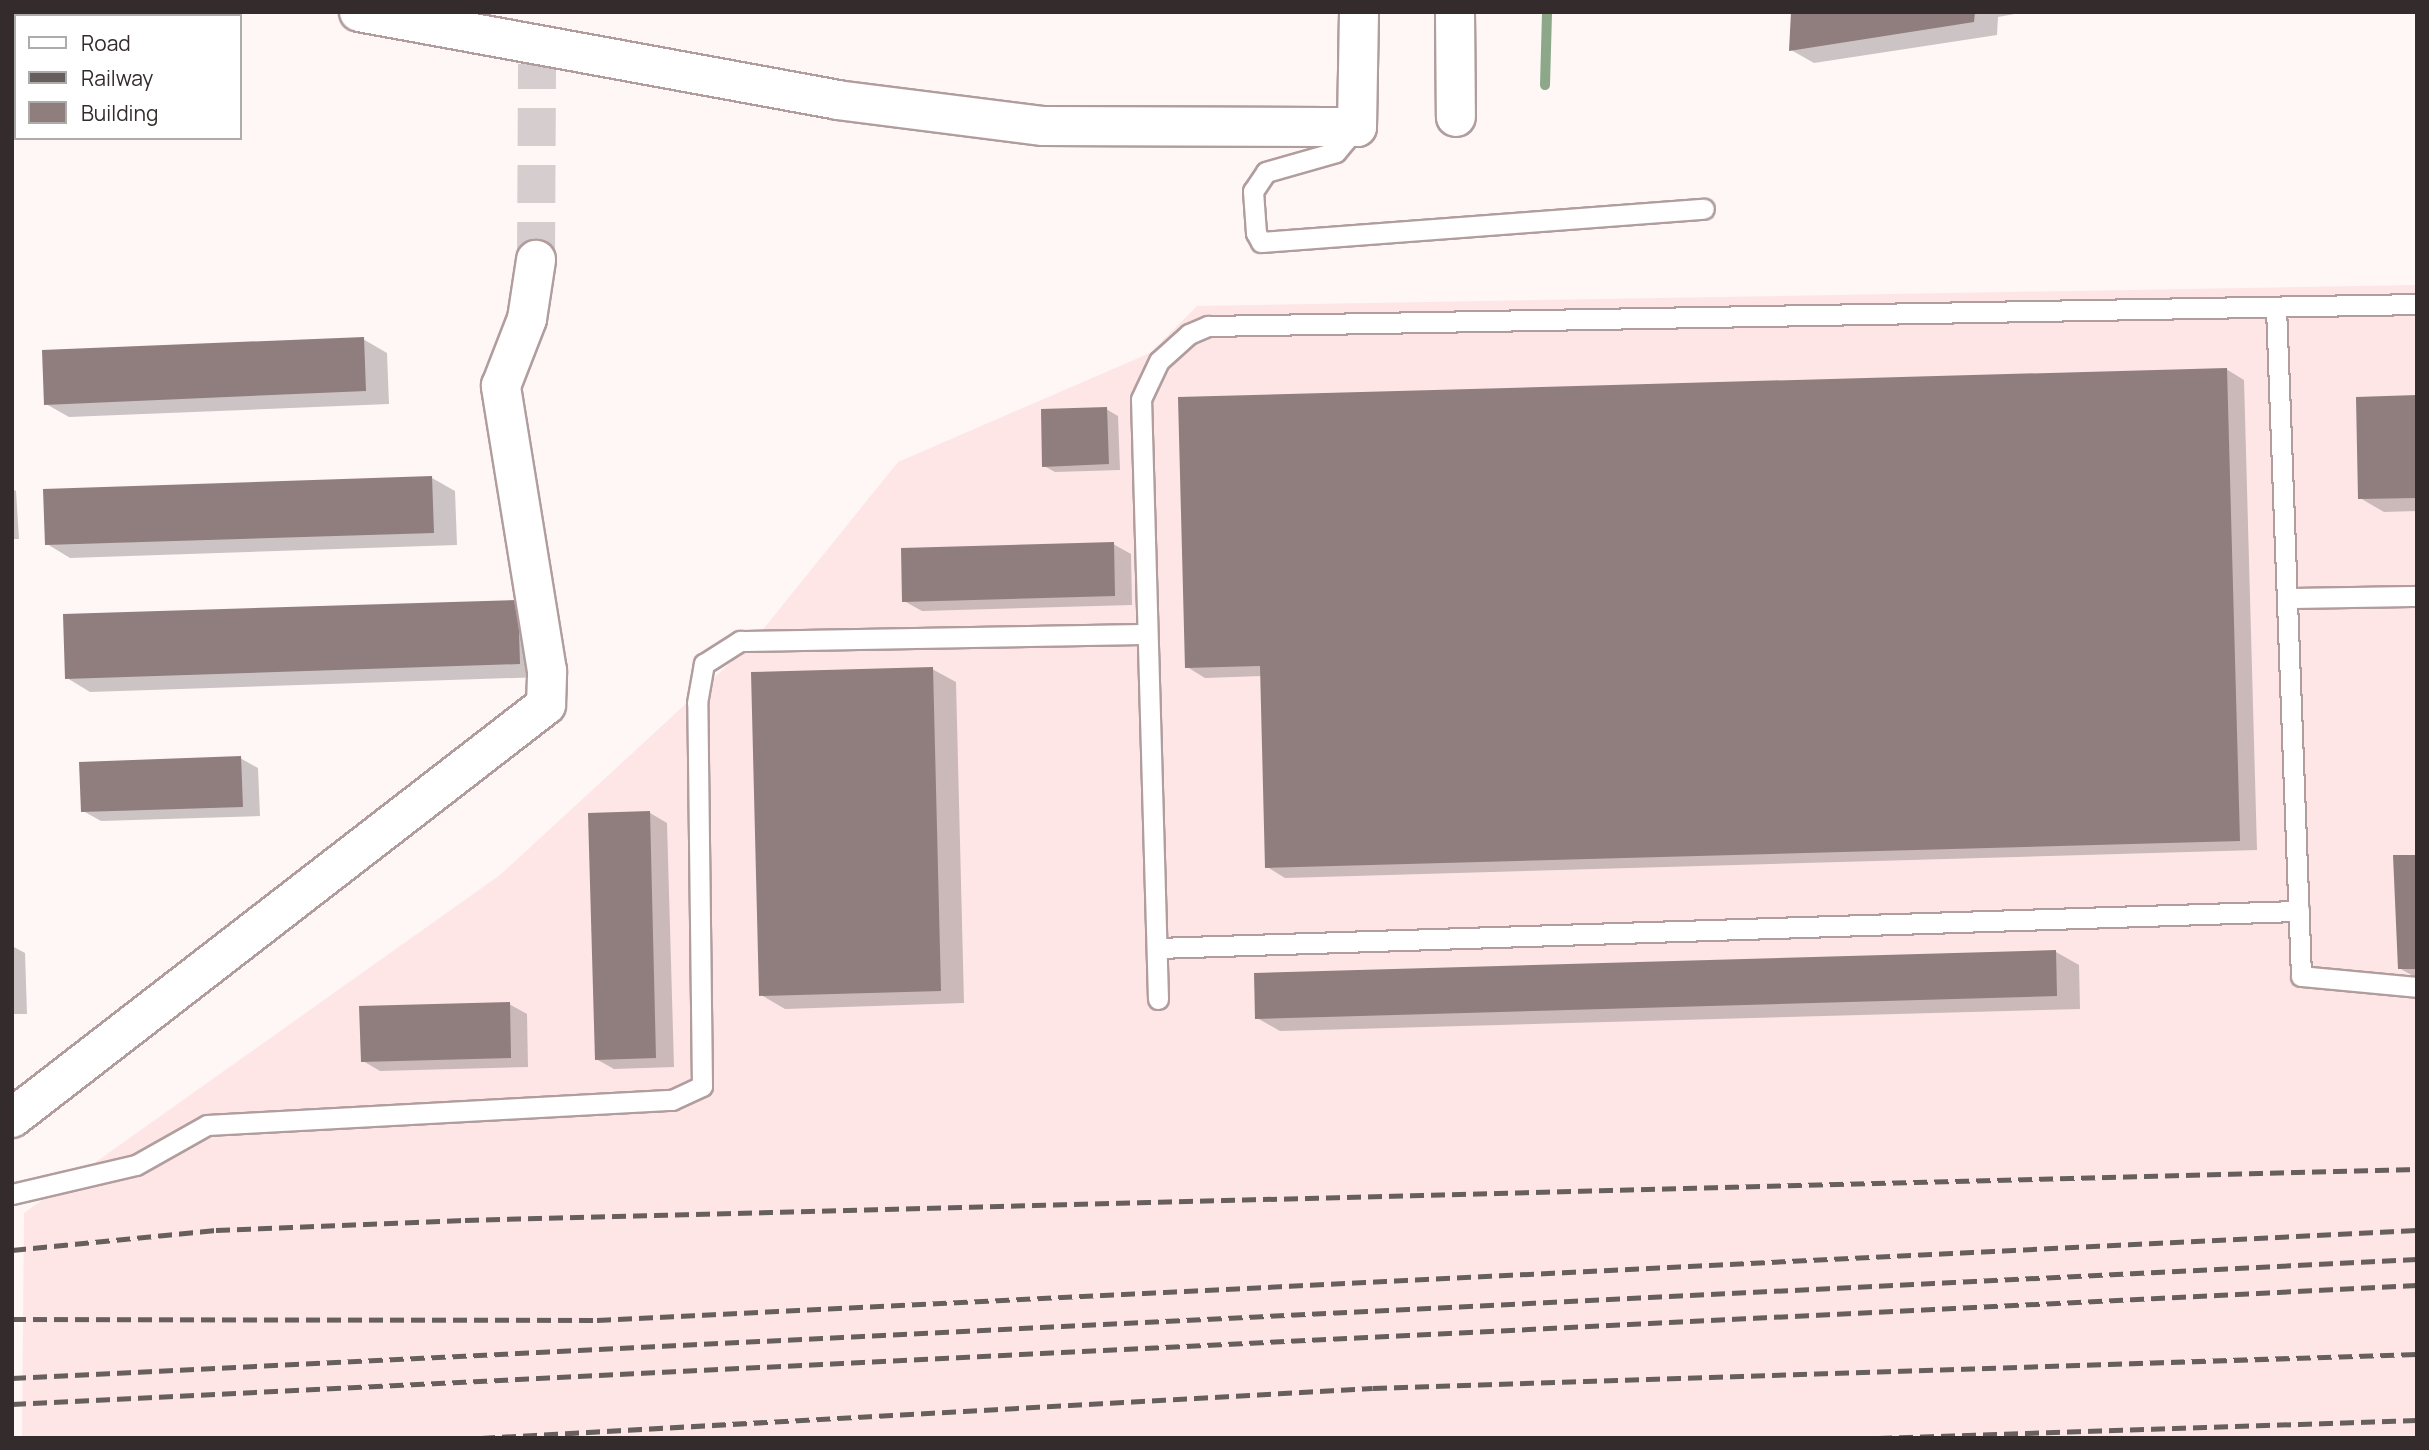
<!DOCTYPE html>
<html>
<head>
<meta charset="utf-8">
<style>
	body { margin:0 }
	#map { position:relative; width:2429px; height:1450px; overflow:hidden; background:#fff6f6; font-family:Manrope,sans-serif }
	div>[style] { position:absolute }
	.built>* { inset:0; background:#fee6e6 }
	.shadow>* { inset:0; background:#0003 }
	.stream>* { height:10px; margin:-5px; padding:0 5px; transform-origin:5px; border-radius:5px; background:#8da888 }
	.building>* { inset:0; background:#907d7e }
	.minor-tunnel>* { height:38px; margin-top:-19px; transform-origin:0; background:repeating-linear-gradient(90deg,#d6cece 0 38px,transparent 0 57px) }
	.roads { filter:drop-shadow(2px 0 #b19d9e) drop-shadow(-2px 0 #b19d9e) drop-shadow(0 2px #b19d9e) drop-shadow(0 -2px #b19d9e) }
	.service>* { height:19px; margin:-9.5px; padding:0 9.5px; transform-origin:9.5px; border-radius:9.5px; background:#fff }
	.minor>* { height:38px; margin:-19px; padding:0 19px; transform-origin:19px; border-radius:19px; background:#fff }
	.rail>* { height:5px; margin-top:-2.5px; transform-origin:0; background:repeating-linear-gradient(90deg,#675e5e 0 14px,transparent 0 21px) }
	span { translate:-50% -50%; white-space:nowrap; text-align:center; line-height:1.15; -webkit-text-stroke:5px #fff; paint-order:stroke }
	.frame { position:absolute; inset:0; border:14px solid #342c2c; pointer-events:none }
	.legend { position:absolute; left:14px; top:14px; width:228px; height:126px; box-sizing:border-box; background:#fff; border:2px solid #aeabab; margin:0; padding:9px 12px; list-style:none; font-size:21px; color:#342c2c }
	.legend li { display:flex; align-items:center; gap:14px; height:35px }
	.legend b { width:35px; border:2px solid #aeabab }
</style>
</head>
<body>
<div id="map">
	<div class="built">
		<i style="clip-path:polygon(2417px 285px,2417px 1438px,22px 1438px,24px 1213px,500px 875px,753px 642px,898px 462px,1150px 353px,1197px 306px)"></i>
	</div>
	<div class="shadow">
		<i style="clip-path:polygon(1793px 12px,2026px 12px,1998px 17px,1997px 35px,1814px 63px,1791px 50px)"></i>
		<i style="clip-path:polygon(363px 339px,387px 353px,389px 404px,69px 417px,46px 404px)"></i>
		<i style="clip-path:polygon(2226px 369px,2244px 380px,2257px 850px,1285px 878px,1267px 867px,1262px 676px,1205px 678px,1187px 667px)"></i>
		<i style="clip-path:polygon(2417px 397px,2417px 511px,2384px 512px,2360px 498px)"></i>
		<i style="clip-path:polygon(1106px 409px,1118px 416px,1120px 470px,1055px 472px,1044px 466px)"></i>
		<i style="clip-path:polygon(432px 478px,455px 491px,457px 545px,70px 558px,47px 544px)"></i>
		<i style="clip-path:polygon(12px 489px,16px 491px,19px 539px,12px 539px)"></i>
		<i style="clip-path:polygon(1113px 544px,1131px 554px,1132px 605px,922px 611px,904px 601px)"></i>
		<i style="clip-path:polygon(518px 601px,543px 677px,90px 692px,67px 678px)"></i>
		<i style="clip-path:polygon(932px 669px,956px 682px,964px 1003px,785px 1009px,761px 995px)"></i>
		<i style="clip-path:polygon(240px 758px,258px 768px,260px 816px,101px 821px,83px 811px)"></i>
		<i style="clip-path:polygon(650px 813px,667px 823px,674px 1067px,614px 1069px,596px 1059px)"></i>
		<i style="clip-path:polygon(2417px 856px,2417px 978px,2399px 968px)"></i>
		<i style="clip-path:polygon(12px 946px,25px 953px,27px 1014px,12px 1014px)"></i>
		<i style="clip-path:polygon(2056px 952px,2079px 965px,2080px 1009px,1280px 1031px,1257px 1018px)"></i>
		<i style="clip-path:polygon(509px 1004px,527px 1014px,528px 1067px,380px 1071px,363px 1061px)"></i>
	</div>
	<div class="stream">
		<i style="left:1545px;top:85px;width:73px;rotate:-88.4deg"></i>
	</div>
	<div class="building">
		<i style="clip-path:polygon(1791px 12px,1975px 12px,1974px 22px,1789px 51px)"></i>
		<i style="clip-path:polygon(364px 337px,366px 391px,44px 405px,42px 350px)"></i>
		<i style="clip-path:polygon(2227px 368px,2240px 841px,1265px 868px,1260px 666px,1185px 668px,1178px 397px)"></i>
		<i style="clip-path:polygon(2417px 395px,2417px 498px,2358px 499px,2356px 397px)"></i>
		<i style="clip-path:polygon(1107px 407px,1109px 464px,1042px 467px,1041px 409px)"></i>
		<i style="clip-path:polygon(432px 476px,434px 533px,45px 545px,43px 489px)"></i>
		<i style="clip-path:polygon(1114px 542px,1115px 596px,902px 602px,901px 548px)"></i>
		<i style="clip-path:polygon(518px 600px,520px 664px,65px 679px,63px 614px)"></i>
		<i style="clip-path:polygon(933px 667px,941px 991px,759px 996px,751px 672px)"></i>
		<i style="clip-path:polygon(241px 756px,243px 807px,81px 812px,79px 762px)"></i>
		<i style="clip-path:polygon(650px 811px,656px 1058px,595px 1060px,588px 813px)"></i>
		<i style="clip-path:polygon(2393px 855px,2417px 855px,2417px 969px,2398px 969px)"></i>
		<i style="clip-path:polygon(2056px 950px,2057px 996px,1255px 1019px,1254px 973px)"></i>
		<i style="clip-path:polygon(510px 1002px,511px 1058px,361px 1062px,359px 1006px)"></i>
	</div>
	<div class="minor-tunnel">
		<i style="left:536px;top:260px;width:196px;rotate:-89.7deg"></i>
	</div>
	<div class="roads">
		<div class="service">
			<i style="left:1356px;top:128px;width:31px;rotate:130deg"></i>
			<i style="left:1336px;top:152px;width:73px;rotate:164.1deg"></i>
			<i style="left:1266px;top:172px;width:23px;rotate:124deg"></i>
			<i style="left:1253px;top:191px;width:42px;rotate:85.9deg"></i>
			<i style="left:1256px;top:233px;width:10px;rotate:61deg"></i>
			<i style="left:1261px;top:242px;width:444px;rotate:-4.3deg"></i>
			<i style="left:2276px;top:307px;width:669px;rotate:87.86deg"></i>
			<i style="left:2301px;top:976px;width:117px;rotate:5.4deg"></i>
			<i style="left:2287px;top:598px;width:130px;rotate:-0.9deg"></i>
			<i style="left:1157px;top:948px;width:1143px;rotate:-1.86deg"></i>
			<i style="left:1158px;top:999px;width:600px;rotate:-91.62deg"></i>
			<i style="left:1141px;top:399px;width:42px;rotate:-64.7deg"></i>
			<i style="left:1159px;top:361px;width:40px;rotate:-42deg"></i>
			<i style="left:1189px;top:334px;width:21px;rotate:-23deg"></i>
			<i style="left:1208px;top:326px;width:1209px;rotate:-1.04deg"></i>
			<i style="left:12px;top:1194px;width:127px;rotate:-13.2deg"></i>
			<i style="left:136px;top:1165px;width:81px;rotate:-29.4deg"></i>
			<i style="left:207px;top:1125px;width:466px;rotate:-3.1deg"></i>
			<i style="left:672px;top:1100px;width:33px;rotate:-25deg"></i>
			<i style="left:702px;top:1086px;width:383px;rotate:-90.7deg"></i>
			<i style="left:697px;top:703px;width:40px;rotate:-80deg"></i>
			<i style="left:704px;top:664px;width:43px;rotate:-32.6deg"></i>
			<i style="left:740px;top:641px;width:407px;rotate:-1deg"></i>
		</div>
		<div class="minor">
			<i style="left:359px;top:12px;width:486px;rotate:10.4deg"></i>
			<i style="left:837px;top:100px;width:208px;rotate:7.2deg"></i>
			<i style="left:1043px;top:126px;width:314px;rotate:0.2deg"></i>
			<i style="left:1357px;top:127px;width:115px;rotate:-89deg"></i>
			<i style="left:1455px;top:12px;width:105px;rotate:89.5deg"></i>
			<i style="left:12px;top:1118px;width:675px;rotate:-37.72deg"></i>
			<i style="left:546px;top:705px;width:34px;rotate:-88deg"></i>
			<i style="left:547px;top:671px;width:289px;rotate:-99.2deg"></i>
			<i style="left:501px;top:386px;width:72px;rotate:-68.8deg"></i>
			<i style="left:527px;top:319px;width:60px;rotate:-81.3deg"></i>
		</div>
	</div>
	<div class="rail">
		<i style="left:12px;top:1250px;width:205px;rotate:-5.6deg"></i>
		<i style="left:216px;top:1230px;width:249px;rotate:-2.3deg"></i>
		<i style="left:465px;top:1220px;width:1953px;rotate:-1.5deg"></i>
		<i style="left:12px;top:1319px;width:585px;rotate:0.1deg"></i>
		<i style="left:597px;top:1320px;width:1822px;rotate:-2.83deg"></i>
		<i style="left:12px;top:1378px;width:2408px;rotate:-2.83deg"></i>
		<i style="left:12px;top:1404px;width:2408px;rotate:-2.83deg"></i>
		<i style="left:481px;top:1438px;width:893px;rotate:-3.21deg"></i>
		<i style="left:1373px;top:1388px;width:1045px;rotate:-1.87deg"></i>
		<i style="left:1878px;top:1438px;width:539px;rotate:-1.91deg"></i>
	</div>
	<div class="frame"></div>
	<ul class="legend">
	<li><b style="height:9px;background:#fff"></b>Road</li>
	<li><b style="height:9px;background:#675e5e"></b>Railway</li>
	<li><b style="height:19px;background:#907d7e"></b>Building</li>
	</ul>
</div>
</body>
</html>
